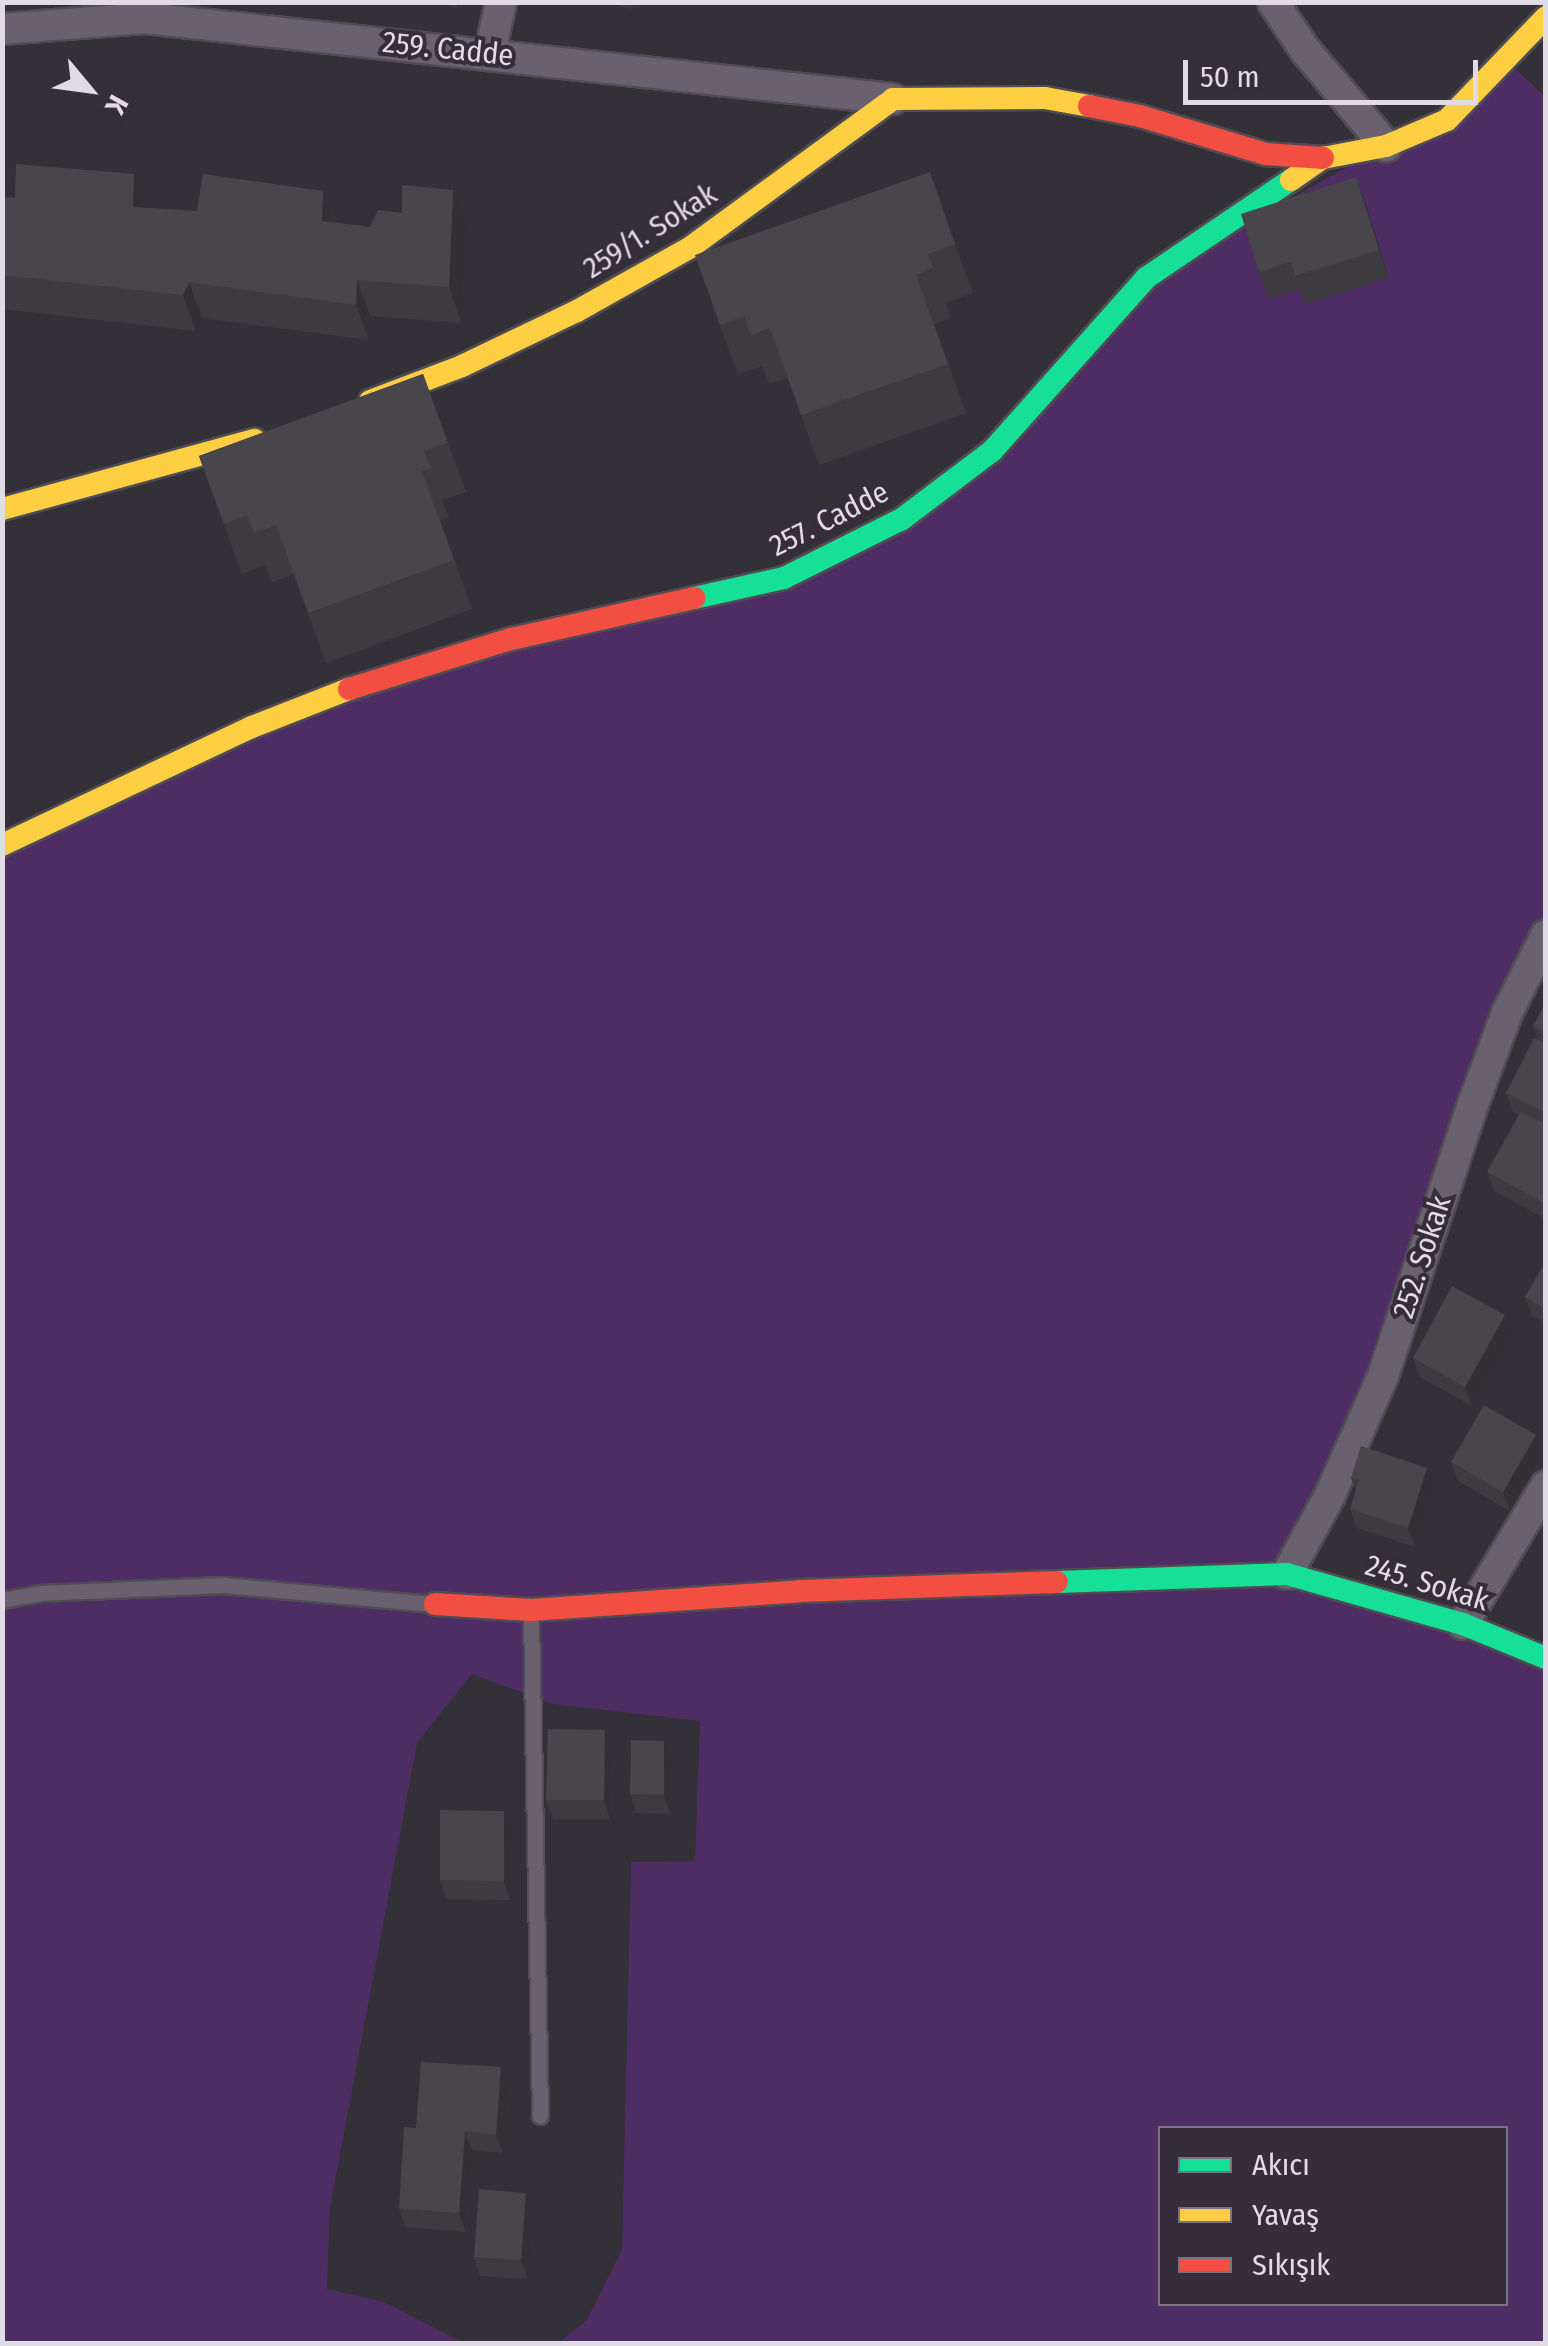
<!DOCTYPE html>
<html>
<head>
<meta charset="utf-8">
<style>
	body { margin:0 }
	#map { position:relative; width:1548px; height:2346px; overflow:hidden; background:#343038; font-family:"Fira Sans Condensed",sans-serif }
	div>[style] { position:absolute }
	.green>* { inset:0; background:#4e2d64 }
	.roads { filter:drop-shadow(2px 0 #504c53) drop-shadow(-2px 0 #504c53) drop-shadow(0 2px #504c53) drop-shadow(0 -2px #504c53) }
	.lane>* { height:15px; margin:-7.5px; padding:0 7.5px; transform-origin:7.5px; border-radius:7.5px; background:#6a6170 }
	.street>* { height:30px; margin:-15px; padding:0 15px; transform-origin:15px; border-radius:15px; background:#6a6170 }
	.fast>* { height:22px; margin:-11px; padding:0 11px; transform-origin:11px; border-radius:11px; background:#16e098 }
	.slow>* { height:22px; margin:-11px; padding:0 11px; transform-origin:11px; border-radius:11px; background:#ffcf43 }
	.jam>* { height:22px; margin:-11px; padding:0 11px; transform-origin:11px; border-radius:11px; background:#f24e42 }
	.wall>* { inset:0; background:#3e3b40 }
	.shaded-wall>* { inset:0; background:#323034 }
	.building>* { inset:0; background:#48454b }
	span { translate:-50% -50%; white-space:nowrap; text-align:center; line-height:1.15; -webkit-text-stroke:8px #352d3b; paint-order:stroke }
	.street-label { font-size:30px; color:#e0dbe4 }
	.frame { position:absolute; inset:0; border:5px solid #e0dbe4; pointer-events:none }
	.legend { position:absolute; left:1158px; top:2126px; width:350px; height:180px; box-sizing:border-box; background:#352d3b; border:2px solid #79737f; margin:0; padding:12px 18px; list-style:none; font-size:30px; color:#e0dbe4 }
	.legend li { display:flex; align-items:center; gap:20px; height:50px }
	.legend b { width:50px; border:2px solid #79737f }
	.north { position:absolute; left:40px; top:40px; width:100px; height:100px; -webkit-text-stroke:8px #352d3b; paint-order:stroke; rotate:119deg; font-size:28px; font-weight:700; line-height:40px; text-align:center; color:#e0dbe4 }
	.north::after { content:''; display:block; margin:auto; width:35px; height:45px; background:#e0dbe4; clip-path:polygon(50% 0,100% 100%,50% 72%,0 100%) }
	.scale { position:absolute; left:1183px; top:60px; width:295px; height:45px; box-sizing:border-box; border:5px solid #e0dbe4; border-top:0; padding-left:12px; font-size:30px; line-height:35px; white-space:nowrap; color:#e0dbe4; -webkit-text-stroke:8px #352d3b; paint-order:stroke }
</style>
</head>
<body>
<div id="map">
	<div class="green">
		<i style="clip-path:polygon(evenodd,1506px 60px,1545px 97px,1545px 935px,1426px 1244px,1287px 1574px,1545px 1658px,1545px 2343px,558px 2343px,587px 2320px,622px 2250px,631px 1862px,695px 1861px,700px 1721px,554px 1704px,472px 1674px,417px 1743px,330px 2208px,327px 2289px,384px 2302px,464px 2343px,3px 2343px,2px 845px,252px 727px,674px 605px,902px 519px,1146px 278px,1386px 146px,1506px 60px,1160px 2128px,1506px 2128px,1506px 2304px,1160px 2304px,1160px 2128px)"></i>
	</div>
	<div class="roads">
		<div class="lane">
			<i style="left:2px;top:1600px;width:39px;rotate:-10deg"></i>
			<i style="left:40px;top:1593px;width:183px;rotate:-2.5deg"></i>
			<i style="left:223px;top:1585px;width:210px;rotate:5.2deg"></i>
			<i style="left:531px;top:1614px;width:502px;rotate:88.97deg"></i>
		</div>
		<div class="street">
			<i style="left:1273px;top:2px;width:58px;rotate:56.3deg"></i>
			<i style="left:1305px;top:50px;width:126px;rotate:49.8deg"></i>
			<i style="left:2px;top:29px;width:143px;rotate:-4.4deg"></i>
			<i style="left:145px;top:18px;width:752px;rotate:6.18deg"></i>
			<i style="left:490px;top:52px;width:51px;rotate:-77.6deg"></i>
			<i style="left:1287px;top:1574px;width:90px;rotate:-61.4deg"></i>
			<i style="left:1330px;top:1495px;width:130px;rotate:-66deg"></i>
			<i style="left:1383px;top:1376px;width:287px;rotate:-71.7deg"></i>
			<i style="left:1473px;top:1104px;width:97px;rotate:-69.5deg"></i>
			<i style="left:1507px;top:1013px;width:87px;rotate:-63.4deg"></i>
			<i style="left:1463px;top:1624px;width:161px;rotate:-59deg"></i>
		</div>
		<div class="fast">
			<i style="left:694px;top:598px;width:92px;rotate:-12.5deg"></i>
			<i style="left:784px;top:578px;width:132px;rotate:-26.6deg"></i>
			<i style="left:902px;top:519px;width:113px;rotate:-37.1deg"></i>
			<i style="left:992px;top:451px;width:232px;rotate:-48.3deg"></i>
			<i style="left:1146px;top:278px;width:175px;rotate:-34.1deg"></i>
			<i style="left:1057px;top:1582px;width:230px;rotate:-2deg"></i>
			<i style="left:1287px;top:1574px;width:183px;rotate:15.9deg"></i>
			<i style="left:1463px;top:1624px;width:90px;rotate:22.3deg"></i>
		</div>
		<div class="slow">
			<i style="left:1291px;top:180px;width:39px;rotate:-35deg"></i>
			<i style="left:1323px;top:158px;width:64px;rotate:-10.8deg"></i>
			<i style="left:1386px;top:146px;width:66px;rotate:-23.1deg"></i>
			<i style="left:1447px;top:120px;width:143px;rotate:-46.1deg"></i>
			<i style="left:370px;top:401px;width:98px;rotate:-20.8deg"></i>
			<i style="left:462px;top:366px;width:127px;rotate:-25.6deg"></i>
			<i style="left:577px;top:311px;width:131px;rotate:-29.3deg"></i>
			<i style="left:691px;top:247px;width:250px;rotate:-36.2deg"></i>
			<i style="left:893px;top:99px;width:152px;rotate:-0.4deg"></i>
			<i style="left:1045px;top:98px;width:45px;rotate:10.3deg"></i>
			<i style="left:2px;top:509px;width:262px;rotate:-15.3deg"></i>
			<i style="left:2px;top:845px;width:276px;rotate:-25.3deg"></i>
			<i style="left:252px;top:727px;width:104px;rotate:-21.4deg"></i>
		</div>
		<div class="jam">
			<i style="left:1089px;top:106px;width:52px;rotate:11.1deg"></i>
			<i style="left:1140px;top:116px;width:132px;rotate:16.8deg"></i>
			<i style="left:1266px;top:154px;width:57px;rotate:4deg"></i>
			<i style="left:349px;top:689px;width:170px;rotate:-17.2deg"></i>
			<i style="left:511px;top:639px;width:188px;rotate:-12.6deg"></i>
			<i style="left:435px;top:1604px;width:96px;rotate:3.6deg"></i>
			<i style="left:531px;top:1610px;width:270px;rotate:-4deg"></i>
			<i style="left:800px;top:1591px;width:257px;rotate:-2deg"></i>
		</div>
	</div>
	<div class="wall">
		<i style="clip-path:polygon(437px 2px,458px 2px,457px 8px)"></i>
		<i style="clip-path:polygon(606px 2px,633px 2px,632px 9px)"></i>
		<i style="clip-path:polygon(930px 172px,973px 293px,946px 303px,951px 318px,934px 324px,966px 413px,819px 465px,788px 378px,769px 384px,762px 366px,738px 374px,720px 325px)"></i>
		<i style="clip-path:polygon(134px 174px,146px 208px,197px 211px,323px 191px,335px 223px,370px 227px,453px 190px,466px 226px,462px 323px,370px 316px,369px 340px,202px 318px,196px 331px,2px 309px,2px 197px,15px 198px)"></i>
		<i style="clip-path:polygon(1366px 205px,1389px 278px,1305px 304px,1300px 289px,1269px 299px,1259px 272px)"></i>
		<i style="clip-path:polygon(423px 374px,466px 492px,442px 500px,449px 518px,440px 520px,472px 609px,326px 663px,294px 574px,272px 582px,265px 565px,242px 574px,199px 456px)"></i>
		<i style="clip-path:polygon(1546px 1002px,1546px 1219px,1494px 1191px,1487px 1172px,1519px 1115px,1513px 1112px,1506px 1093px,1538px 1040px,1533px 1026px)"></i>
		<i style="clip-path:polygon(1546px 1261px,1546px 1324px,1532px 1316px,1525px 1297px)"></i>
		<i style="clip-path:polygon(1505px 1315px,1512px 1334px,1472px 1406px,1420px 1377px,1413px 1358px)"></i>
		<i style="clip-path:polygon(1536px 1435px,1543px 1454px,1510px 1511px,1458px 1481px,1451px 1462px)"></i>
		<i style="clip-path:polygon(1351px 1478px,1434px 1487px,1415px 1547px,1357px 1528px,1350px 1509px,1356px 1491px)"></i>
		<i style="clip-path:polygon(664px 1741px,671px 1760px,670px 1814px,636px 1813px,630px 1794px)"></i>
		<i style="clip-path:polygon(612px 1749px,610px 1819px,553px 1819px,546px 1800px)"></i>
		<i style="clip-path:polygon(511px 1830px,510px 1900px,446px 1899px,440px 1880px)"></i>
		<i style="clip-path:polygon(508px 2086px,503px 2153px,472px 2150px,466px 2232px,405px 2227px,399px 2208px,416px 2128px)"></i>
		<i style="clip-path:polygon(533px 2212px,528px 2279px,480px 2276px,474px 2257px)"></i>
	</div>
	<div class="shaded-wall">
		<i style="clip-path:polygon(930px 172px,948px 221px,973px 293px,955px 244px)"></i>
		<i style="clip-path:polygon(134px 174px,147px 210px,133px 207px)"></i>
		<i style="clip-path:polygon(1356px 177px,1366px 205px,1389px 278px,1379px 250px)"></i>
		<i style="clip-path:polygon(453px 190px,466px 226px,462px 323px,449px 287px)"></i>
		<i style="clip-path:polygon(323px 191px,336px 227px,322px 221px)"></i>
		<i style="clip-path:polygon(357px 280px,370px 316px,369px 340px,356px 305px)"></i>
		<i style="clip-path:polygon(189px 282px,202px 318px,196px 331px,183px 295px)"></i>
		<i style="clip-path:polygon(1505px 1315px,1512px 1334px,1472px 1406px,1465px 1387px)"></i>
		<i style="clip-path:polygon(1536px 1435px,1543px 1454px,1510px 1511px,1503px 1492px)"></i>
		<i style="clip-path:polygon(1427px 1468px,1434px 1487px,1415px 1547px,1408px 1528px)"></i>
		<i style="clip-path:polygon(605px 1730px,612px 1749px,610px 1819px,604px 1800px)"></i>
		<i style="clip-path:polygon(664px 1741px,671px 1760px,670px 1814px,664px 1795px)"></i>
		<i style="clip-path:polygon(504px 1811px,511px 1830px,510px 1900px,504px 1881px)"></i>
		<i style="clip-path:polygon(501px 2067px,508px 2086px,503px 2153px,496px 2134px)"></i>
		<i style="clip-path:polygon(465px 2131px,472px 2150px,466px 2232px,459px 2213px)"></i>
		<i style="clip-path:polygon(526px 2193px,533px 2212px,528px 2279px,521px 2260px)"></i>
	</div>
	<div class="building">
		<i style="clip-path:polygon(16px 164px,134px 174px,133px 207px,197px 211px,203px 174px,323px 191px,322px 221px,370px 227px,378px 210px,402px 213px,402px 185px,453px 190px,449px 287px,357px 280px,356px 305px,189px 282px,183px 295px,2px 275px,2px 197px,15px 198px)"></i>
		<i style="clip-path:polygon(930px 172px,955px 244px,928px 254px,933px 268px,916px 275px,948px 364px,801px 415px,770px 328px,751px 335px,744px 316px,720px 325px,695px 255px)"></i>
		<i style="clip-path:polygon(1356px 177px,1379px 250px,1295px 276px,1291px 262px,1259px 272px,1241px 214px)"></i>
		<i style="clip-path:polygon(423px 374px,448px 443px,424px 451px,431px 468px,422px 471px,454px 560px,308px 613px,276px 525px,254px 533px,247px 515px,224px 524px,199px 456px)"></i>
		<i style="clip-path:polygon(1546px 1002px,1546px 1032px,1533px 1026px)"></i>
		<i style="clip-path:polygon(1534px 1038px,1546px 1043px,1546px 1113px,1506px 1093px)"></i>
		<i style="clip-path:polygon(1521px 1111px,1546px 1125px,1546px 1204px,1487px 1172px)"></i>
		<i style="clip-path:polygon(1546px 1261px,1546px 1309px,1525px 1297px)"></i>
		<i style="clip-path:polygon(1452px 1286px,1505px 1315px,1465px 1387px,1413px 1358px)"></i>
		<i style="clip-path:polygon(1484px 1405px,1536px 1435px,1503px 1492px,1451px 1462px)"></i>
		<i style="clip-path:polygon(1361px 1446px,1427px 1468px,1408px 1528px,1350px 1509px,1359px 1480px,1351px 1478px)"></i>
		<i style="clip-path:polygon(548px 1729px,605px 1730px,604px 1800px,546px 1800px)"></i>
		<i style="clip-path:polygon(631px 1740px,664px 1741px,664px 1795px,630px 1794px)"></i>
		<i style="clip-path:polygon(440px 1810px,504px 1811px,504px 1881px,440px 1880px)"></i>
		<i style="clip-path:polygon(421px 2062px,501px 2067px,496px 2134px,465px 2131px,459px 2213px,399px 2208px,404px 2127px,416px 2128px)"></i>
		<i style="clip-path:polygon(479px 2189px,526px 2193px,521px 2260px,474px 2257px)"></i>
	</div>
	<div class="street-label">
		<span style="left:448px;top:49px;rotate:6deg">259. Cadde</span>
		<span style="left:650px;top:231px;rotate:-32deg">259/1. Sokak</span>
		<span style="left:829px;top:519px;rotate:-27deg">257. Cadde</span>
		<span style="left:1422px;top:1257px;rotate:-72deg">252. Sokak</span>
		<span style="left:1427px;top:1583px;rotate:17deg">245. Sokak</span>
	</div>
	<div class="frame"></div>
	<ul class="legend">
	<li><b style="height:12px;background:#16e098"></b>Akıcı</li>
	<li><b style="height:12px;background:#ffcf43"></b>Yavaş</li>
	<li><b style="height:12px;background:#f24e42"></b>Sıkışık</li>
	</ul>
	<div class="north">K</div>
	<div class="scale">50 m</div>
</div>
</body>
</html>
